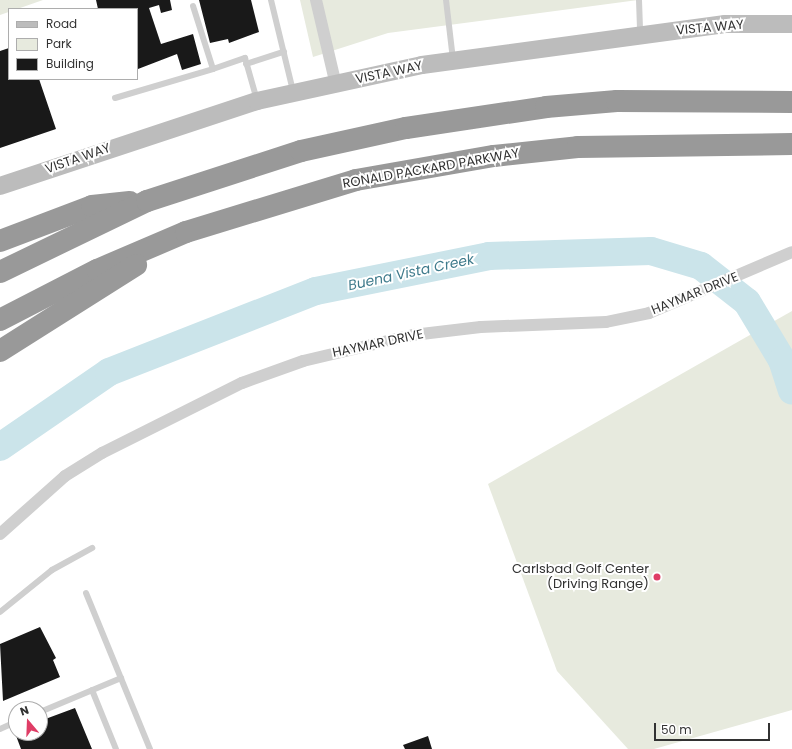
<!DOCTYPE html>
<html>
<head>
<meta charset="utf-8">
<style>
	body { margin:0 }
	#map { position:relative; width:792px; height:749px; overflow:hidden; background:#fff; font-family:Poppins,sans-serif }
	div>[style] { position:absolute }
	.green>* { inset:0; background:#e7eade }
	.river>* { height:28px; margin:-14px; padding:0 14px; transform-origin:14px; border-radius:14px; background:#cbe4ea }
	.building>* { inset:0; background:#191919 }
	.service>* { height:6px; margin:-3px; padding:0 3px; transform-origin:3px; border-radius:3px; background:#cfcfcf }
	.minor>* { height:12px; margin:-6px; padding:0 6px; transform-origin:6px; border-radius:6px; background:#cfcfcf }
	.secondary>* { height:18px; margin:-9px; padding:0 9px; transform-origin:9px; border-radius:9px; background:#bcbcbc }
	.motorway>* { height:22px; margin:-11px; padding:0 11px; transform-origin:11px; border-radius:11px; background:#999 }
	.dots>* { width:11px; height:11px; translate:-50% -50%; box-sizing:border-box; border:2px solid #fff; border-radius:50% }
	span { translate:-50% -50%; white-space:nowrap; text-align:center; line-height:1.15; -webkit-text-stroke:4px #fff; paint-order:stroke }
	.street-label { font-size:13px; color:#323232 }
	.poi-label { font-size:13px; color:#323232 }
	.right { translate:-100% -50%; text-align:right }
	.water-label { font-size:14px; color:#3f7b8c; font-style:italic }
	.legend { position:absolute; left:8px; top:8px; width:130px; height:72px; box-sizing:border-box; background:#fff; border:1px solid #adadad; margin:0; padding:5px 7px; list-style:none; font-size:12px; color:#323232 }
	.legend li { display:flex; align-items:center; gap:8px; height:20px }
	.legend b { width:20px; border:1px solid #adadad }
	.north { position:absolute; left:8px; top:701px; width:40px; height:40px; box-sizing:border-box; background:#fff; border:1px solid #adadad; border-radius:50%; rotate:341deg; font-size:11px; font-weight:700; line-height:16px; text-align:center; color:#323232 }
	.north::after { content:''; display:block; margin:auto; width:14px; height:18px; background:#df3d66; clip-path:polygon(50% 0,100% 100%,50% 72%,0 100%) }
	.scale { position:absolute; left:654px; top:723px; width:116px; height:18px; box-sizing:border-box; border:2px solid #323232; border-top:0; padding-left:5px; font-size:12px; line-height:14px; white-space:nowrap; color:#323232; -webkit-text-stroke:3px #fff; paint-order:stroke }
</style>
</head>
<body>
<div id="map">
	<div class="green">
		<i style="clip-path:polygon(0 0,43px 0,0 15px)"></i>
		<i style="clip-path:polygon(300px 0,638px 0,388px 33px,313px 57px)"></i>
		<i style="clip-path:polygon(792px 311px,792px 710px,654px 749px,628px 749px,557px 671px,488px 484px)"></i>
	</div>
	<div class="river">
		<i style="left:0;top:447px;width:132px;rotate:-34.5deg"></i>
		<i style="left:109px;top:372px;width:222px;rotate:-21.4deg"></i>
		<i style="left:316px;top:291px;width:177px;rotate:-11.4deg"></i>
		<i style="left:489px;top:256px;width:162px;rotate:-1.8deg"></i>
		<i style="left:651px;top:251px;width:52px;rotate:16.7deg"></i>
		<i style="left:701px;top:266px;width:58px;rotate:38deg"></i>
		<i style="left:747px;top:302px;width:68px;rotate:58.9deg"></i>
		<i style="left:782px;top:360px;width:32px;rotate:72deg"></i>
	</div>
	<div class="building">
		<i style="clip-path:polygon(96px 0,170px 0,172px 10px,161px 13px,159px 5px,149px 8px,161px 44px,193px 34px,201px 64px,182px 70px,177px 54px,138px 69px,137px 9px,98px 9px)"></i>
		<i style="clip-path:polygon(199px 0,251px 0,259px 32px,229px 43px,228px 39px,210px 43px)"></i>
		<i style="clip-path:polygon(9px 48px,9px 79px,39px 79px,56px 129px,0 148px,0 51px)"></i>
		<i style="clip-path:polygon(40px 627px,56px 658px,53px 660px,60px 677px,3px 701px,0 644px)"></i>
		<i style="clip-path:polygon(75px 708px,92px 749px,21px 749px,15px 733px,40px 733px,40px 721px)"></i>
		<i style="clip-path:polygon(428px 736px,432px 749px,405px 749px,403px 745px)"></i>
	</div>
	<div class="service">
		<i style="left:271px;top:0;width:94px;rotate:76.4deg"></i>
		<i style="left:446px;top:0;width:60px;rotate:83.3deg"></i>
		<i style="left:639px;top:0;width:33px;rotate:88deg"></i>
		<i style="left:193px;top:6px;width:66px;rotate:72.4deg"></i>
		<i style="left:213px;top:69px;width:34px;rotate:-19deg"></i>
		<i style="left:245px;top:58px;width:44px;rotate:74.1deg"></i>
		<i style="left:246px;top:64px;width:40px;rotate:-18deg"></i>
		<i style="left:115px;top:98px;width:102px;rotate:-16.5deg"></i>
		<i style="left:86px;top:593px;width:169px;rotate:67.7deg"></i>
		<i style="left:0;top:612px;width:67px;rotate:-38.9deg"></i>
		<i style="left:52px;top:570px;width:46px;rotate:-28.8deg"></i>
		<i style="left:92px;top:690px;width:64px;rotate:67.9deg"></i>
		<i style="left:40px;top:712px;width:88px;rotate:-22.8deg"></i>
		<i style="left:0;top:729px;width:17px;rotate:-24deg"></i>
	</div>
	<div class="minor">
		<i style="left:316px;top:0;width:87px;rotate:76.8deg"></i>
		<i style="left:0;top:534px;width:87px;rotate:-41.7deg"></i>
		<i style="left:65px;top:476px;width:44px;rotate:-31.9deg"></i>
		<i style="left:102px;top:453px;width:157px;rotate:-26.6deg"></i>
		<i style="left:242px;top:383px;width:65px;rotate:-19.8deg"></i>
		<i style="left:303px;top:361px;width:113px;rotate:-13.3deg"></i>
		<i style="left:413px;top:335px;width:68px;rotate:-6.7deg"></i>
		<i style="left:481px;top:327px;width:125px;rotate:-2.3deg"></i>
		<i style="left:606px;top:322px;width:44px;rotate:-11.8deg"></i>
		<i style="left:649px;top:313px;width:155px;rotate:-23.1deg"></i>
	</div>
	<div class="secondary">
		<i style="left:0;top:186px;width:271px;rotate:-18.3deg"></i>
		<i style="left:257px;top:101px;width:169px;rotate:-12.3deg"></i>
		<i style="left:422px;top:65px;width:306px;rotate:-7.7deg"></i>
		<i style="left:725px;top:24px;width:67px"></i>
	</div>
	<div class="motorway">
		<i style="left:0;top:241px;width:98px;rotate:-20.8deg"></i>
		<i style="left:92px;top:206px;width:38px;rotate:-6deg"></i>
		<i style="left:0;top:272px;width:163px;rotate:-25.8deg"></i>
		<i style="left:147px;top:201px;width:162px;rotate:-18deg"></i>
		<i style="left:301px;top:151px;width:107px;rotate:-12.4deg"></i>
		<i style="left:406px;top:128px;width:142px;rotate:-8.5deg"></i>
		<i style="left:546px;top:107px;width:71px;rotate:-4.8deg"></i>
		<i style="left:617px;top:101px;width:175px;rotate:0.3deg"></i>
		<i style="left:0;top:320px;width:109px;rotate:-27.3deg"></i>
		<i style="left:97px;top:270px;width:97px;rotate:-23.1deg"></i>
		<i style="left:186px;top:232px;width:178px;rotate:-17deg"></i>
		<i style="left:356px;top:180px;width:140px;rotate:-9.9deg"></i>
		<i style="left:494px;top:156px;width:84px;rotate:-6.1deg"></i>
		<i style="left:578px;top:147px;width:214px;rotate:-0.8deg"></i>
		<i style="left:0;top:351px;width:161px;rotate:-32.3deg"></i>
	</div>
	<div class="dots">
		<i style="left:657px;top:577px;background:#df3d66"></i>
	</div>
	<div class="street-label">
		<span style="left:710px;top:28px;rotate:-5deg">VISTA WAY</span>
		<span style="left:389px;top:73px;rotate:-12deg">VISTA WAY</span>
		<span style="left:78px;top:159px;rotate:-19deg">VISTA WAY</span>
		<span style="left:431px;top:169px;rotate:-10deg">RONALD PACKARD PARKWAY</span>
		<span style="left:695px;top:294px;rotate:-22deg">HAYMAR DRIVE</span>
		<span style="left:378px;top:344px;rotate:-12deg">HAYMAR DRIVE</span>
	</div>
	<div class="poi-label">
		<span class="right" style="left:649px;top:577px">Carlsbad Golf Center<br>(Driving Range)</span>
	</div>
	<div class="water-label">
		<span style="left:411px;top:272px;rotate:-12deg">Buena Vista Creek</span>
	</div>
	<ul class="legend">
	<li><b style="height:5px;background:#bcbcbc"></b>Road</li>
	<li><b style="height:11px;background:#e7eade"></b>Park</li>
	<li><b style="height:11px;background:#191919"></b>Building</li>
	</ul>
	<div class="north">N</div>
	<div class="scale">50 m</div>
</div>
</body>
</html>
